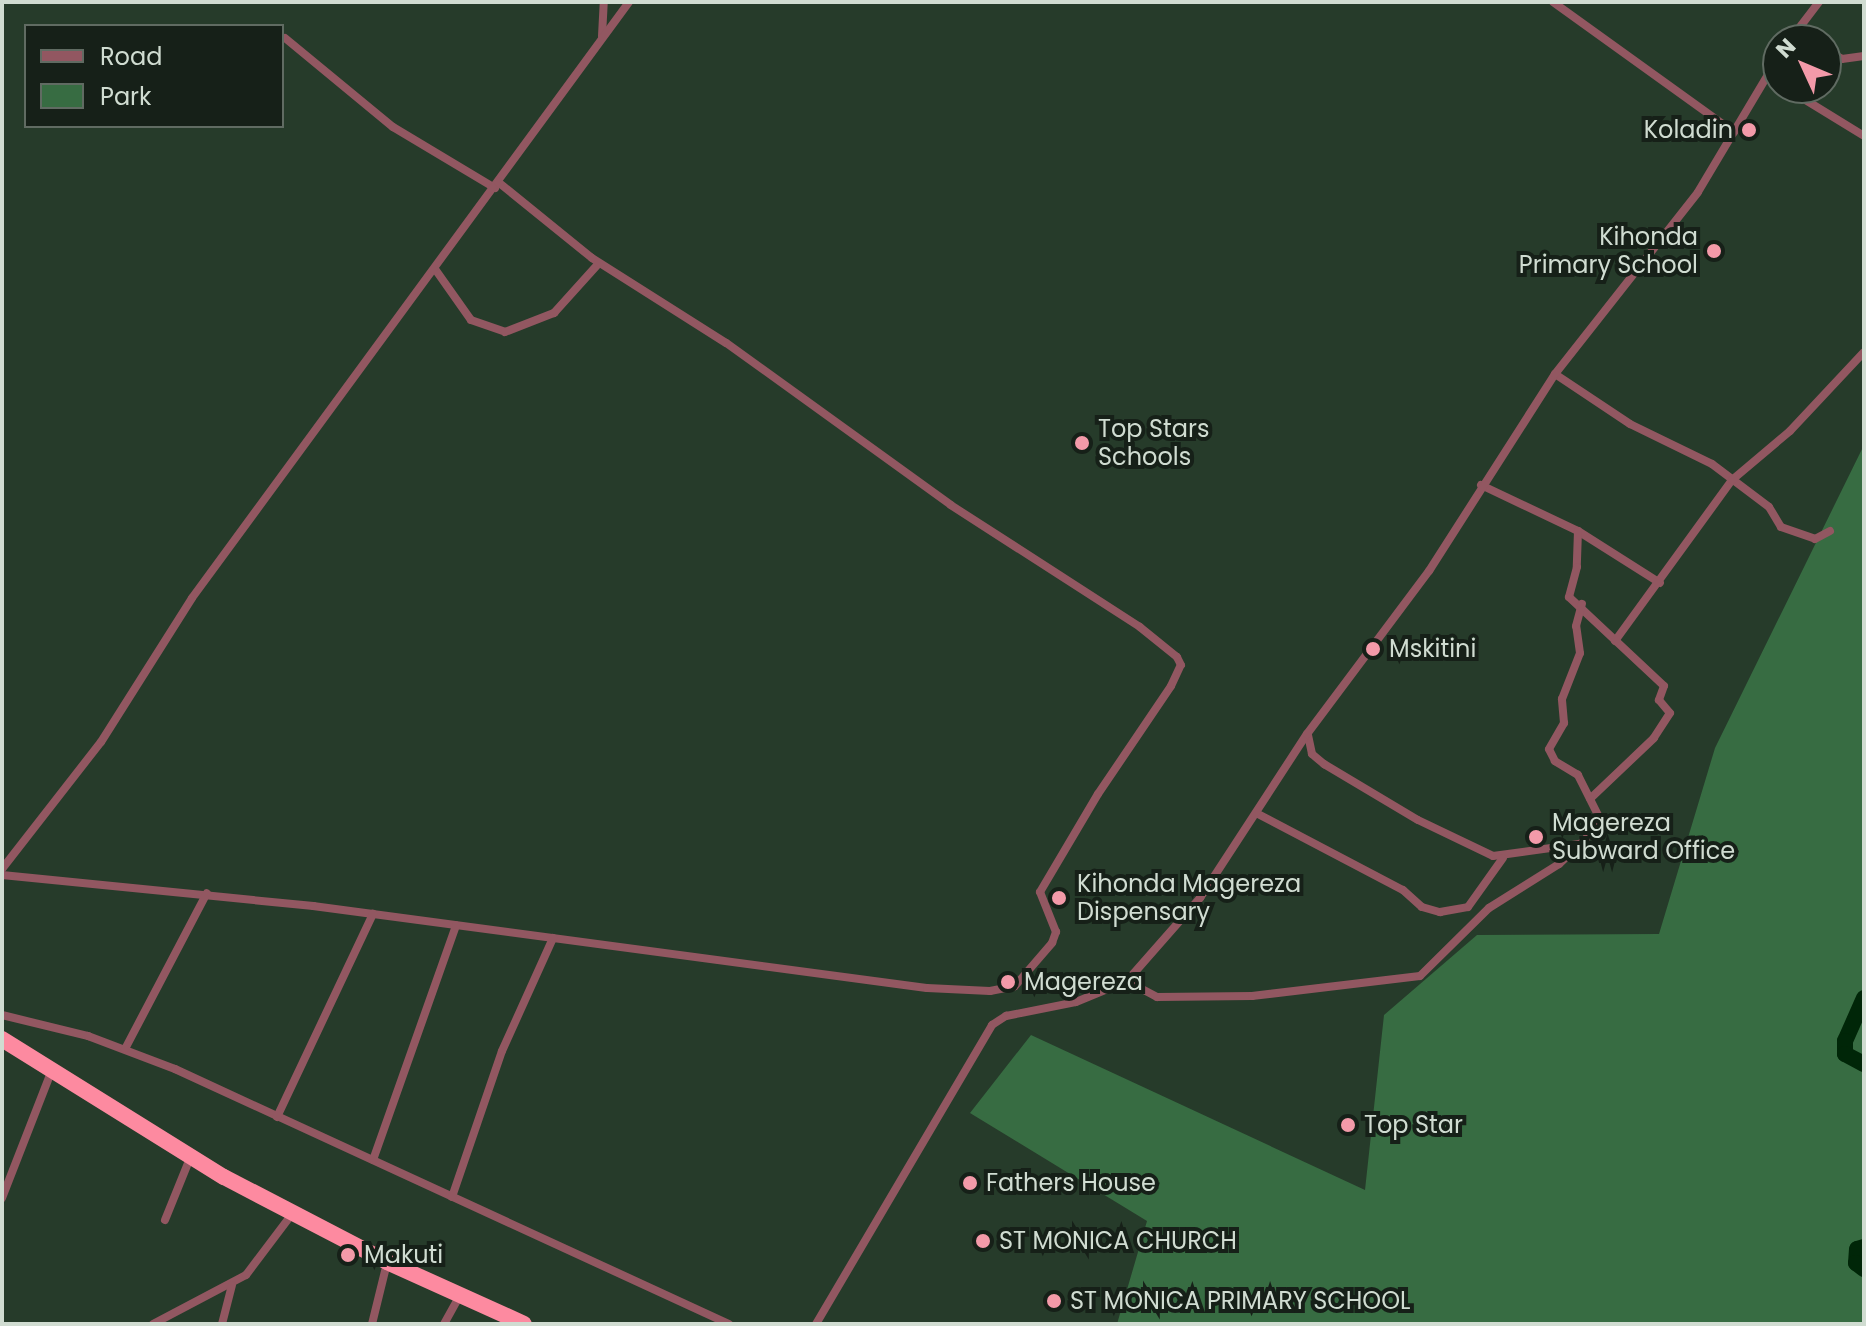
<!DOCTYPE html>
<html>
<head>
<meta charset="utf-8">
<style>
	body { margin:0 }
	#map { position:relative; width:1866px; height:1326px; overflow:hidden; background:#263b2a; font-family:Poppins,sans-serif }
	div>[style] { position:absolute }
	.green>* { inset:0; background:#376c42 }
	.river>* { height:16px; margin:-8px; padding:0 8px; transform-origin:8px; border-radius:8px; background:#002608 }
	.street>* { height:8px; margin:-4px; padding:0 4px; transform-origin:4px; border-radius:4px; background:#925761 }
	.highway>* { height:16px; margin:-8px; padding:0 8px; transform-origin:8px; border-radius:8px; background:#fd8aa0 }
	.dots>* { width:22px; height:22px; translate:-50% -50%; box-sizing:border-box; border:4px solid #162018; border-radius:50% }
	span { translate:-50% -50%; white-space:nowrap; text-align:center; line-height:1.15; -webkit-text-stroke:8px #162018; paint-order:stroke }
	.poi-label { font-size:24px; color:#d0dcd1 }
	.right { translate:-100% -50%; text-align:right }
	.left { translate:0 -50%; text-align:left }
	.frame { position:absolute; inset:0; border:4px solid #d0dcd1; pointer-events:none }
	.legend { position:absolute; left:24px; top:24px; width:260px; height:104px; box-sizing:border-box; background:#162018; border:2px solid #606b62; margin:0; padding:10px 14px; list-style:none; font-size:24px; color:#d0dcd1 }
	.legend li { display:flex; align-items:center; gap:16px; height:40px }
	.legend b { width:40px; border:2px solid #606b62 }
	.north { position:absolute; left:1762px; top:24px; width:80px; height:80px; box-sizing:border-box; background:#162018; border:2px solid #606b62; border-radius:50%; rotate:314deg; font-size:22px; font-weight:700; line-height:32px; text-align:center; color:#d0dcd1 }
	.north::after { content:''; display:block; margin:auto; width:28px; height:36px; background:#f39aa9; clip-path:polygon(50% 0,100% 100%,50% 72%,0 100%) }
</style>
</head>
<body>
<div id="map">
	<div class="green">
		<i style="clip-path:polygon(1864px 445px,1864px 1324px,1117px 1324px,1147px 1221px,970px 1113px,1031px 1035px,1365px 1190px,1384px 1015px,1477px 935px,1659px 934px,1715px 748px)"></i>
	</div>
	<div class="river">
		<i style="left:1864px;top:998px;width:47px;rotate:113.8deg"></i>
		<i style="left:1845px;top:1041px;width:13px;rotate:90deg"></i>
		<i style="left:1845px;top:1054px;width:21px;rotate:28deg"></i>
		<i style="left:1864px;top:1247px;width:7px;rotate:164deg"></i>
		<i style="left:1857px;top:1249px;width:14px;rotate:94deg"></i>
		<i style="left:1856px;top:1263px;width:10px;rotate:37deg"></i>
	</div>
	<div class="street">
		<i style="left:1553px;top:2px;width:223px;rotate:35.7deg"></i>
		<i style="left:1798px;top:30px;width:14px;rotate:45deg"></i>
		<i style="left:602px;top:36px;width:34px;rotate:-87deg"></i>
		<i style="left:285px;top:38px;width:140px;rotate:39.5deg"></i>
		<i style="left:393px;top:127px;width:119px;rotate:30.9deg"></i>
		<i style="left:1790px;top:40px;width:48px;rotate:-52.7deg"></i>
		<i style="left:1826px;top:50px;width:18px;rotate:29deg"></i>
		<i style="left:1842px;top:59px;width:22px;rotate:-8deg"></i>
		<i style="left:1768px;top:75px;width:12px;rotate:35deg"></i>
		<i style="left:1786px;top:88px;width:92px;rotate:31.6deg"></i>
		<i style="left:435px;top:269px;width:62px;rotate:54.8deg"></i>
		<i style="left:471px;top:320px;width:36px;rotate:19deg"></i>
		<i style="left:505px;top:332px;width:53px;rotate:-21.2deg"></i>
		<i style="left:554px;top:313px;width:67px;rotate:-48deg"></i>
		<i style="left:1555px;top:374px;width:90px;rotate:33.7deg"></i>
		<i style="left:1630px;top:424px;width:91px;rotate:26deg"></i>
		<i style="left:1712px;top:464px;width:71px;rotate:37deg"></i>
		<i style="left:1769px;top:507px;width:23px;rotate:59deg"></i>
		<i style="left:1781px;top:527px;width:36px;rotate:19deg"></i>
		<i style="left:1815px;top:539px;width:17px;rotate:-28deg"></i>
		<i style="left:1481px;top:485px;width:107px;rotate:25.4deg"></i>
		<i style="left:1578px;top:531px;width:97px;rotate:32.4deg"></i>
		<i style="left:1578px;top:531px;width:36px;rotate:92deg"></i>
		<i style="left:1577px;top:567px;width:31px;rotate:105deg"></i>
		<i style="left:1569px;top:597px;width:130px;rotate:43.1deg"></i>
		<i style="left:1664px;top:686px;width:15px;rotate:110deg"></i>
		<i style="left:1659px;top:700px;width:17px;rotate:50deg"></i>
		<i style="left:1670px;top:713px;width:30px;rotate:123deg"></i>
		<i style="left:1654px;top:738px;width:88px;rotate:136.4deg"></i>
		<i style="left:1615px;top:641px;width:199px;rotate:-54deg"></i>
		<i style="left:1732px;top:480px;width:76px;rotate:-40.2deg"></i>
		<i style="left:1790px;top:431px;width:108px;rotate:-46.9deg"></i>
		<i style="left:1308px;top:735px;width:19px;rotate:78deg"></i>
		<i style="left:1312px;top:754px;width:16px;rotate:40deg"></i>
		<i style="left:1324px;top:764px;width:109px;rotate:30.8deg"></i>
		<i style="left:1418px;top:820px;width:83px;rotate:25.6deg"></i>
		<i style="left:1493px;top:856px;width:87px;rotate:-7.9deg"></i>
		<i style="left:1258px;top:814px;width:164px;rotate:27.7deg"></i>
		<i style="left:1403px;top:890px;width:25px;rotate:42deg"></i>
		<i style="left:1422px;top:907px;width:19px;rotate:16deg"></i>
		<i style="left:1440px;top:912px;width:28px;rotate:-10deg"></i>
		<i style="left:1468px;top:907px;width:60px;rotate:-54.5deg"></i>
		<i style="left:2px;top:869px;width:161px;rotate:-52.1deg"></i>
		<i style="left:101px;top:742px;width:170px;rotate:-57.7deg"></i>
		<i style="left:192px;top:598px;width:739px;rotate:-53.75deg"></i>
		<i style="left:2px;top:875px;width:313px;rotate:5.7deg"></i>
		<i style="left:313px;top:906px;width:619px;rotate:7.61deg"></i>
		<i style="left:927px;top:988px;width:63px;rotate:2.7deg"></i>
		<i style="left:990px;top:991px;width:25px;rotate:-11deg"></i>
		<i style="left:1015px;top:986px;width:57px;rotate:-49.3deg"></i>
		<i style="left:1052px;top:943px;width:12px;rotate:-70deg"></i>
		<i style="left:1056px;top:932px;width:43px;rotate:-111.8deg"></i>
		<i style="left:1040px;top:892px;width:114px;rotate:-59.4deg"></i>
		<i style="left:1098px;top:794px;width:130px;rotate:-55.9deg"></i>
		<i style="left:1171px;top:686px;width:23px;rotate:-65deg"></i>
		<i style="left:1181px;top:665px;width:9px;rotate:-117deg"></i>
		<i style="left:1177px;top:657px;width:48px;rotate:-141deg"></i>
		<i style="left:1140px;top:627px;width:225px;rotate:-147.2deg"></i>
		<i style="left:951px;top:505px;width:277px;rotate:-144.2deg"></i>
		<i style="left:726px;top:343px;width:159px;rotate:-147.6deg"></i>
		<i style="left:592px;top:258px;width:121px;rotate:-141deg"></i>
		<i style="left:1127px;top:981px;width:34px;rotate:28deg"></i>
		<i style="left:1157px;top:997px;width:95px;rotate:-0.6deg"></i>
		<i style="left:1252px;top:996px;width:169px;rotate:-6.8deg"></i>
		<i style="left:1420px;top:976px;width:97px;rotate:-44.6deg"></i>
		<i style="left:1489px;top:908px;width:83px;rotate:-32.2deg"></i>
		<i style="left:1559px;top:864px;width:59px;rotate:-43.6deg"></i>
		<i style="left:1602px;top:823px;width:54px;rotate:-116.6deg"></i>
		<i style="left:1578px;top:775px;width:27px;rotate:-149deg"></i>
		<i style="left:1555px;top:761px;width:13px;rotate:-117deg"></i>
		<i style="left:1549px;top:749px;width:30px;rotate:-60deg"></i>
		<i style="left:1564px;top:723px;width:24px;rotate:-95deg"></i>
		<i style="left:1562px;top:699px;width:49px;rotate:-68.6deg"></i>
		<i style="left:1580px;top:653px;width:27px;rotate:-98deg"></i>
		<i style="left:1576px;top:626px;width:23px;rotate:-75deg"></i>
		<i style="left:2px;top:1015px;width:89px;rotate:13.7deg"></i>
		<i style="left:88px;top:1036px;width:93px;rotate:20.8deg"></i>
		<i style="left:175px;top:1069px;width:610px;rotate:24.72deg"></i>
		<i style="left:125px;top:1049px;width:176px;rotate:-62.3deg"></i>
		<i style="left:277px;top:1117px;width:225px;rotate:-64.7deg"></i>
		<i style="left:373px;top:1160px;width:249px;rotate:-70.5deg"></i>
		<i style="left:452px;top:1197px;width:154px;rotate:-71.1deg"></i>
		<i style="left:502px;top:1051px;width:124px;rotate:-65.7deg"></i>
		<i style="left:2px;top:1198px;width:135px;rotate:-68.7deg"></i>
		<i style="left:165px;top:1220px;width:67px;rotate:-68deg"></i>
		<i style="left:153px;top:1324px;width:105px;rotate:-27.8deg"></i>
		<i style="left:246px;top:1275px;width:76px;rotate:-53deg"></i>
		<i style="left:222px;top:1324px;width:40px;rotate:-75.6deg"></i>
		<i style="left:372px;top:1324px;width:63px;rotate:-76.2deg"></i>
		<i style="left:444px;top:1324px;width:33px;rotate:-61deg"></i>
		<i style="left:816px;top:1324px;width:347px;rotate:-59.5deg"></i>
		<i style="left:992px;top:1025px;width:17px;rotate:-33deg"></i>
		<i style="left:1006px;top:1016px;width:71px;rotate:-11.3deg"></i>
		<i style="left:1076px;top:1002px;width:55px;rotate:-22.4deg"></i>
		<i style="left:1127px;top:981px;width:111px;rotate:-48.7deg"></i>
		<i style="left:1200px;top:898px;width:196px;rotate:-56.9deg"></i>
		<i style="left:1307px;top:734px;width:204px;rotate:-53.2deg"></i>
		<i style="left:1429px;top:571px;width:234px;rotate:-57.4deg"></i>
		<i style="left:1555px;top:374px;width:231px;rotate:-51.8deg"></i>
		<i style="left:1698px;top:192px;width:156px;rotate:-59.2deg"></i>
	</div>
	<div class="highway">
		<i style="left:2px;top:1039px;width:261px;rotate:31.9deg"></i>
		<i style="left:224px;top:1177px;width:184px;rotate:27.5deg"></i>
		<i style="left:387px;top:1262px;width:150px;rotate:24.3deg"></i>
	</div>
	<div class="dots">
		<i style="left:1749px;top:130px;background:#f39aa9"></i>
		<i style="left:1714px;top:251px;background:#f39aa9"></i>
		<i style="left:1082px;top:443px;background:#f39aa9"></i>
		<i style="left:1373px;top:649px;background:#f39aa9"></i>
		<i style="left:1536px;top:837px;background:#f39aa9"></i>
		<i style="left:1059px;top:898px;background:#f39aa9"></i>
		<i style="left:1008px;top:982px;background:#f39aa9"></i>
		<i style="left:1348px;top:1125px;background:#f39aa9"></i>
		<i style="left:970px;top:1183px;background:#f39aa9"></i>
		<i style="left:983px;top:1241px;background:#f39aa9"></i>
		<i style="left:348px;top:1255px;background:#f39aa9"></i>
		<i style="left:1054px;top:1301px;background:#f39aa9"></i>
	</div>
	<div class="poi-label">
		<span class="right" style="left:1733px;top:130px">Koladin</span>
		<span class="right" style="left:1698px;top:251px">Kihonda<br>Primary School</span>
		<span class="left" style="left:1098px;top:443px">Top Stars<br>Schools</span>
		<span class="left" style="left:1389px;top:649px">Mskitini</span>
		<span class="left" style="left:1552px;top:837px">Magereza<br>Subward Office</span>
		<span class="left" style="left:1077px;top:898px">Kihonda Magereza<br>Dispensary</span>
		<span class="left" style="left:1024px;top:982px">Magereza</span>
		<span class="left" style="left:1364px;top:1125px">Top Star</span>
		<span class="left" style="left:986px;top:1183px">Fathers House</span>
		<span class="left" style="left:999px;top:1241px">ST MONICA CHURCH</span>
		<span class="left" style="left:364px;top:1255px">Makuti</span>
		<span class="left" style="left:1070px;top:1301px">ST MONICA PRIMARY SCHOOL</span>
	</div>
	<div class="frame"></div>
	<ul class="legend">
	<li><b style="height:10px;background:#925761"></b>Road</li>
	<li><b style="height:22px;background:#376c42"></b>Park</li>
	</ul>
	<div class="north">N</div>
</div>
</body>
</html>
